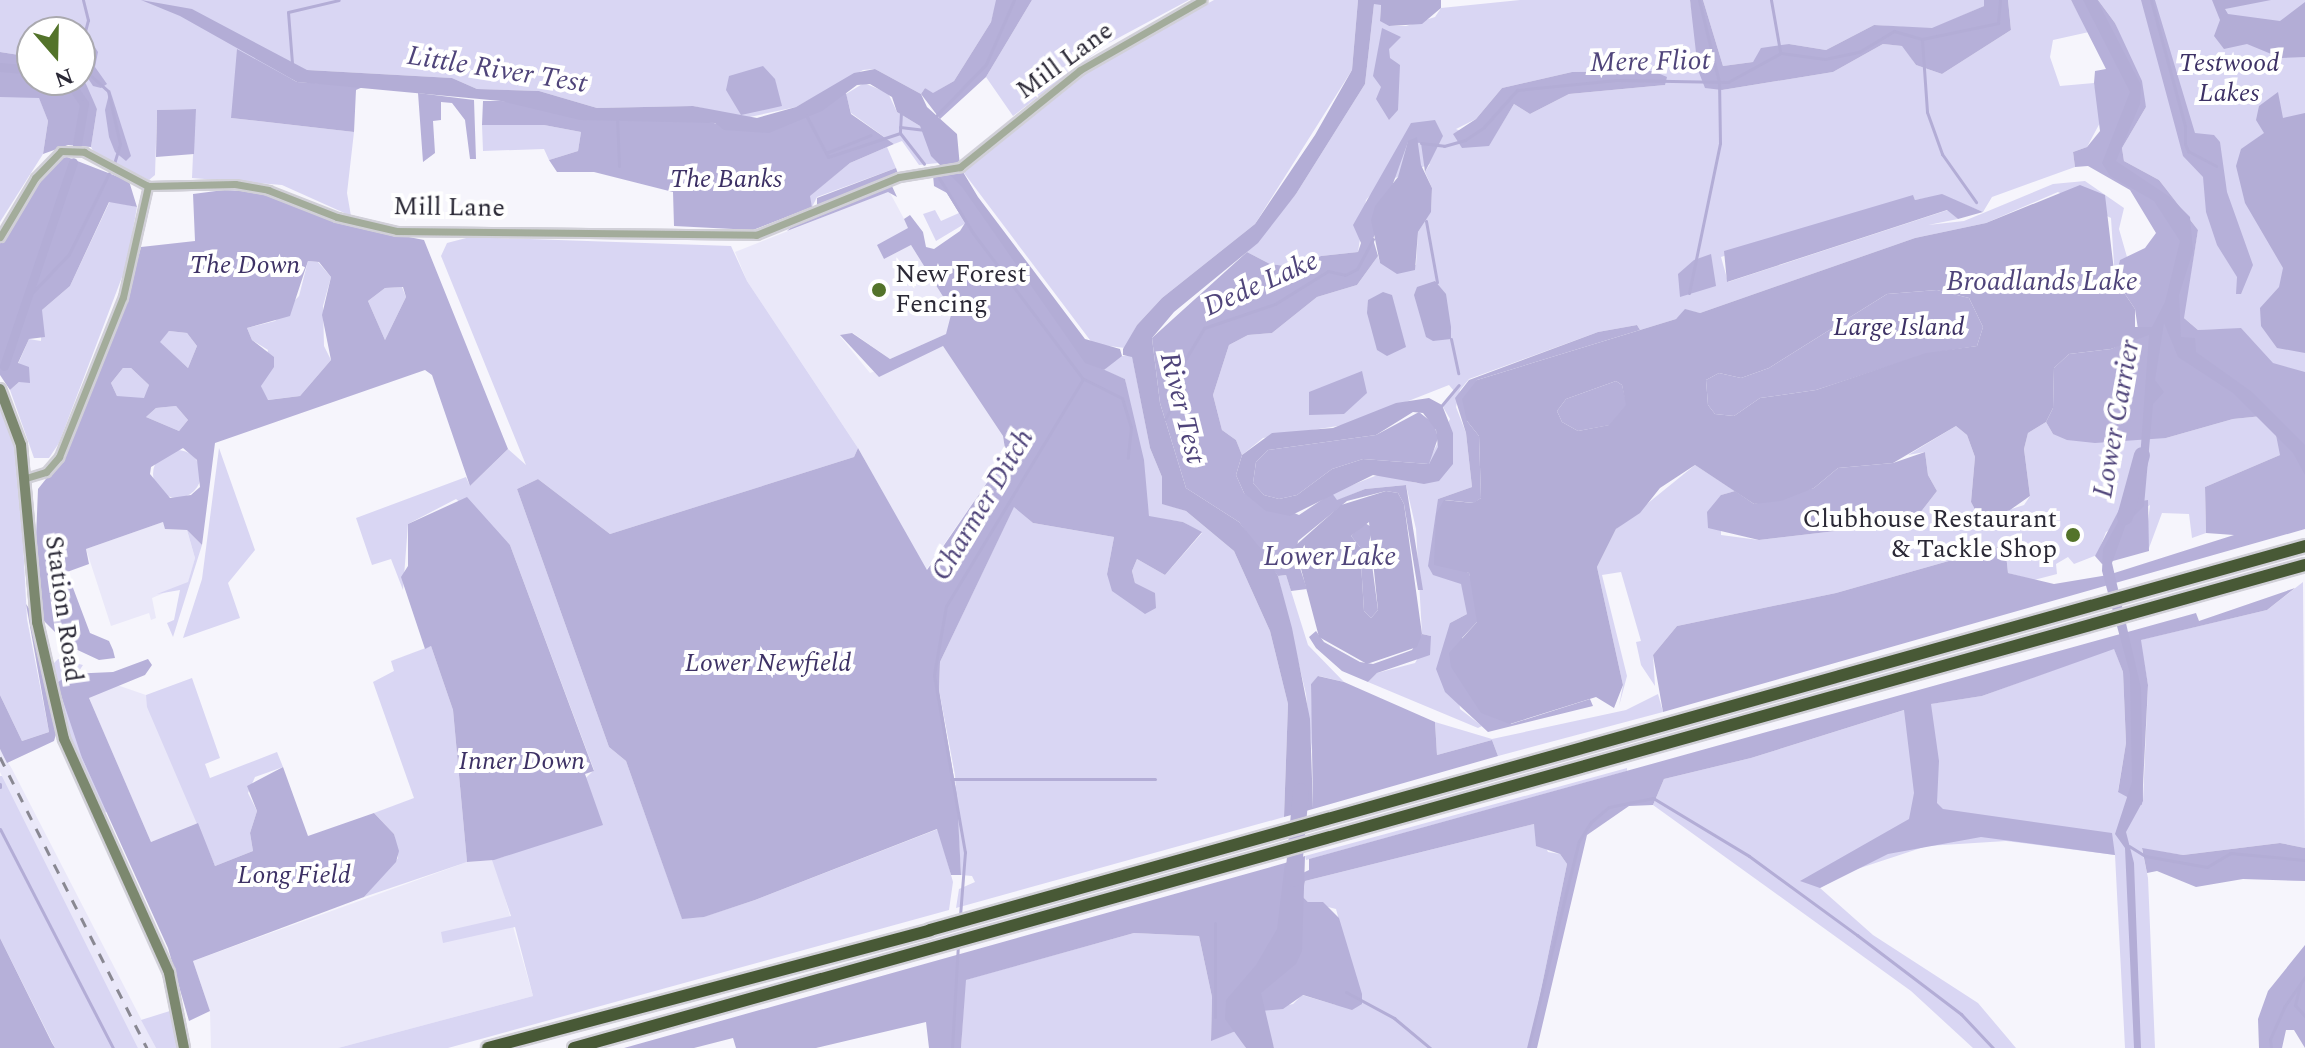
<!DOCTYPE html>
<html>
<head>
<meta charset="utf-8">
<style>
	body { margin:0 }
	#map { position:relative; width:2305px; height:1048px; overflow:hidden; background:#f6f5fc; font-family:Spectral,serif }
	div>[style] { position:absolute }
	.built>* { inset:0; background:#eae8f9 }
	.green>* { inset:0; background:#d9d6f3 }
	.round { border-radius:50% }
	.forest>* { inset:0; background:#b6b0d9 }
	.water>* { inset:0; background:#b3add6 }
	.stream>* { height:3px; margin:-1.5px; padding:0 1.5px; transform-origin:1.5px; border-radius:1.5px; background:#b3add6 }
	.canal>* { height:9px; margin:-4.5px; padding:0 4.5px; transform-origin:4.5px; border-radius:4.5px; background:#b3add6 }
	.river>* { height:16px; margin:-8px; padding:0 8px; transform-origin:8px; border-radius:8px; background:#b3add6 }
	.roads { filter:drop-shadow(2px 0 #d1d0d8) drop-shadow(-2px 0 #d1d0d8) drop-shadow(0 2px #d1d0d8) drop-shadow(0 -2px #d1d0d8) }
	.street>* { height:7px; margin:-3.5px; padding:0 3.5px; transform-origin:3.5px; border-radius:3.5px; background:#a3ac9b }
	.secondary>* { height:10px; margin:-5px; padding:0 5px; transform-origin:5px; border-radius:5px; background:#7c886f }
	.highway>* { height:12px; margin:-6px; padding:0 6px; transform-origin:6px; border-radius:6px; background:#485936 }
	.rail>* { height:3px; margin-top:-1.5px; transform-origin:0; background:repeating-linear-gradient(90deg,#898892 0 10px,transparent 0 20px) }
	.dots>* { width:22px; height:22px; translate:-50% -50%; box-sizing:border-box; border:4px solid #fff; border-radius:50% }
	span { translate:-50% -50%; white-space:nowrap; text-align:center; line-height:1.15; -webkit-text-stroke:8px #fff; paint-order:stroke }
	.street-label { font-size:26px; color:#2b2936 }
	.park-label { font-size:26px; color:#3d3165; font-style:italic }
	.poi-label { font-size:26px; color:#2b2936 }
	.left { translate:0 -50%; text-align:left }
	.right { translate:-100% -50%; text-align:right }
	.water-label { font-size:28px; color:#4f447a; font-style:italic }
	.north { position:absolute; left:16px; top:16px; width:80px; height:80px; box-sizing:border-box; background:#fff; border:2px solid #aaa9af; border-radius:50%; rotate:160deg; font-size:22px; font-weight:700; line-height:32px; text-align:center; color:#2b2936 }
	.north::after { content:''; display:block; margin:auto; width:28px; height:36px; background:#53732a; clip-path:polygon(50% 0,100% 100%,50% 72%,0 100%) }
</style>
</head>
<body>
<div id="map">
	<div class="built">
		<i style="clip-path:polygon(889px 191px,909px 228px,878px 246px,884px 259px,911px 245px,952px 311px,950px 327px,946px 334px,890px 359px,853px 333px,840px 336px,870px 373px,943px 346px,1003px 436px,1006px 455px,926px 570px,858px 448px,747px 281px,735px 252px)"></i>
		<i style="clip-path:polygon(163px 522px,166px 529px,187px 530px,195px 558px,188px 583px,152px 598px,156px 618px,151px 620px,149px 613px,111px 626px,86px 549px)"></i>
		<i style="clip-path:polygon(114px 684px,146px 695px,198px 823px,151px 842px,89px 698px)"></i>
		<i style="clip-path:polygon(0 749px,12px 769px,156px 1048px,138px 1048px,0 772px)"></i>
		<i style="clip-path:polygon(494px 860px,533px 996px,338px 1048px,211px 1048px,210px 1011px,193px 961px,467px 862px)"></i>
	</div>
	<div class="green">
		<i style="clip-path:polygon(0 0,997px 0,991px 22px,954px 81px,932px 94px,925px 88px,921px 94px,875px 69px,863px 70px,796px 107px,745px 118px,693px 106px,597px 108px,539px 91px,477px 89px,452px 78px,307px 70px,231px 118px,354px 132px,347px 193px,351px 216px,282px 185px,192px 178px,195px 109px,157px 110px,155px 175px,149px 180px,95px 154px,91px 147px,97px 109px,80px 77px,80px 32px,32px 32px,32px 57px,0 52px)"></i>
		<i style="clip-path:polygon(1032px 0,1189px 0,1107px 44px,1013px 116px,986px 77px)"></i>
		<i style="clip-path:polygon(1214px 0,1358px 0,1352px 70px,1255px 224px,1162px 298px,1137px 325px,1125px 348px,1093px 344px,961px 169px,1084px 72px)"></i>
		<i style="clip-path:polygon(evenodd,1520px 0,1690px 0,1700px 63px,1722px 90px,1833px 72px,1883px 44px,1903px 46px,1916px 65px,1942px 74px,2011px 30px,2008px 0,2071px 0,2089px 32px,2053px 40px,2050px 57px,2060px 86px,2094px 83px,2102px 119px,2087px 147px,2073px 152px,2075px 167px,1992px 197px,1983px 212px,1942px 195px,1915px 200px,1913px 196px,1721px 257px,1728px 282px,1948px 210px,1958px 219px,1928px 225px,1964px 221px,2053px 184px,2085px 181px,2124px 208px,2119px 229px,2127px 257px,2120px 261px,2115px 279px,2111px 218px,2058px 192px,1986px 223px,1915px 238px,1700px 313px,1685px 310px,1676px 319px,1640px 330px,1637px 325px,1598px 332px,1469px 379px,1460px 390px,1456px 407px,1466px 433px,1472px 487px,1438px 499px,1467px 604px,1467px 614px,1450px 623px,1460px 709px,1482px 726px,1478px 728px,1368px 682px,1377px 673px,1415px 663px,1431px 636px,1422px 634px,1416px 529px,1406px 485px,1365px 489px,1336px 501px,1332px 493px,1380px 474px,1417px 483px,1450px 419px,1443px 407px,1454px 391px,1449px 385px,1350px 424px,1263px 438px,1242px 455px,1236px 440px,1222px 430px,1213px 395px,1229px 345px,1248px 335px,1272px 333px,1317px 297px,1357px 285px,1378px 256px,1380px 263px,1416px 265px,1418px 232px,1431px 211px,1432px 188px,1425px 172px,1430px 164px,1380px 184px,1366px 200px,1358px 252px,1321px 256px,1293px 267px,1270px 264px,1247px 252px,1296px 194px,1365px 84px,1374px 4px,1381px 4px,1380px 20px,1389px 26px,1406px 26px,1435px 17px,1441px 8px,1520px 0,1653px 71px,1665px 85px,1569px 94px,1530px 114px,1514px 104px,1489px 145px,1456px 129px,1476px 119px,1502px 88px,1572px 72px,1653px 71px)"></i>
		<i style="clip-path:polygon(1703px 0,1984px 0,1984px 6px,1932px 29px,1874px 25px,1826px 50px,1789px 44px,1753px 62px,1723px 66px)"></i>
		<i style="clip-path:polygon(2098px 0,2305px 0,2305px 437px,2280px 455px,2205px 487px,2206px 533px,2192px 538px,2189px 514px,2162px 513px,2149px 548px,2145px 545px,2150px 505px,2106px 532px,2097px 555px,2074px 564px,2068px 557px,2056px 564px,2057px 574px,2034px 580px,2008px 573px,2005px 545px,1836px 593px,1677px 626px,1653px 655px,1655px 686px,1641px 665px,1636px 642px,1641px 641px,1621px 572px,1602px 575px,1627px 676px,1619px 706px,1623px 685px,1597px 567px,1616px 529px,1695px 465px,1735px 491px,1721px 495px,1721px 535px,1759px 540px,1913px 522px,1937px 491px,1928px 475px,1925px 452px,1908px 455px,1956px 426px,1967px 435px,1975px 457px,1971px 502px,1980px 519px,2024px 505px,2030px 496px,2024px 449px,2028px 433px,2046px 422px,2053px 434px,2166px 438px,2233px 419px,2272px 415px,2235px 329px,2198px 330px,2183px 317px,2198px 230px,2159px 180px,2124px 161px,2122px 148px,2146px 107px,2115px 23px)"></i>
		<i style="clip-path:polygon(864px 83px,888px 93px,897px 112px,920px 126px,938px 163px,919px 165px,902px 141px,894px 144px,851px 113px,846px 94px)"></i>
		<i style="clip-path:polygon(0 97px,39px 97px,48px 121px,43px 154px,0 222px)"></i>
		<i style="clip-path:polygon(482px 125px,544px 125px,581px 132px,578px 151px,549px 160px,544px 149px,483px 151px)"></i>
		<i style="clip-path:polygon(887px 147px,896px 168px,817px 197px,812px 207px,809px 196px,850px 163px)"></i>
		<i style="clip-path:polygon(110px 201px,137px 207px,127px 264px,59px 443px,49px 458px,34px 458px,10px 390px,19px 382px,18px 364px,29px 339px,41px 341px,42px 310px,70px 286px)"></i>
		<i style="clip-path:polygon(935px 210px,941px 221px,959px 213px,966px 223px,936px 241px,923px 214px)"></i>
		<i style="clip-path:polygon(470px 237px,731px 246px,747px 281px,858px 448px,854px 457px,610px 534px,538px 479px,517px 489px,609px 747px,626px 761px,682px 918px,703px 917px,755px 900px,938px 829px,953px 882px,949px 910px,448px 1048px,338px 1048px,533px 996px,515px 927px,443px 943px,441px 932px,511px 916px,492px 860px,506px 856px,594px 770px,510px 545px,456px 499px,408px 524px,403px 590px,391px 559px,372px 565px,356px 518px,466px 477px,470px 486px,508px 449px,526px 465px,441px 256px,447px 243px)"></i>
		<i style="clip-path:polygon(308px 261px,318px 262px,331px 277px,323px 306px,324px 346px,331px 360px,300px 396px,267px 400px,261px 386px,268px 350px,252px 340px,247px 328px,275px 321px,299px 296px)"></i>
		<i style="clip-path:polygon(402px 287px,406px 297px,385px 340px,368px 301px,385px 288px)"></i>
		<i style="clip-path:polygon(169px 331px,187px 333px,197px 346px,188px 368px,159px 342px)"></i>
		<i style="clip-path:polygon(1119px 356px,1132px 356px,1150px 448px,1162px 477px,1162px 503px,1186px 511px,1234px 551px,1270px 631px,1288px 704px,1284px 817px,956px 908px,959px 889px,975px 882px,972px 876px,961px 875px,955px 775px,939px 690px,940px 662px,1014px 506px,1033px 523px,1114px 537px,1107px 574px,1135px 583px,1132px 571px,1137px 559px,1165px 575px,1202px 533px,1183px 522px,1149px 517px,1125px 379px,1093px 366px,1104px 370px)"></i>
		<i style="clip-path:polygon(123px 368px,131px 368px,149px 385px,145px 398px,127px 401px,117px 396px,111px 383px)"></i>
		<i style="clip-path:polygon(0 396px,19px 464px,27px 619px,49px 732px,22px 741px,0 695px)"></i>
		<i style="clip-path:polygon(176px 406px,188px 420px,179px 431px,146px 417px,156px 408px)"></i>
		<i style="clip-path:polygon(219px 448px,255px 550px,228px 583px,240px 618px,183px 638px,202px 579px)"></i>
		<i class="round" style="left:153px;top:450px;width:48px;height:48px"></i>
		<i style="clip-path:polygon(187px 530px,202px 545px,173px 637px,167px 623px,174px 620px,180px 590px,157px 594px,188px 582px,195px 558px)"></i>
		<i style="clip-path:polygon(1286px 575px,1308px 645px,1344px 682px,1319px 676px,1311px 684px,1314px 771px,1306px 694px,1278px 576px)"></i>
		<i style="clip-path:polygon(2303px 582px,2305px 848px,2280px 843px,2183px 855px,2142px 849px,2148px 878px,2155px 1048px,2125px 1048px,2115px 855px,2006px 841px,1927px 846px,1851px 871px,1820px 888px,1873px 935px,1978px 1003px,2016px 1048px,1973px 1048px,1911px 991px,1653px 805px,1664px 779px,1751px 758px,1917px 706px,1982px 696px,2114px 648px,2123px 672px,2126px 743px,2118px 791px,2143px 801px,2148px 685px,2140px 640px,2267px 610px)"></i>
		<i style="clip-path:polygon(431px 646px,453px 710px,467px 862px,364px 897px,398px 858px,394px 834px,374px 813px,414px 798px,373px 682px,394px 671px,391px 661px)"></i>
		<i style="clip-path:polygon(58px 659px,83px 665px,77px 674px,69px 674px,82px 758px,107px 812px,103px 813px,67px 737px,52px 665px)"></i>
		<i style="clip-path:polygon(192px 678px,220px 758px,205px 764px,210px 778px,277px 752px,283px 767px,255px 777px,248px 793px,257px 811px,250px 833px,253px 851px,215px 866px,147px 707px,146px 695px)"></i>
		<i style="clip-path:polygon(1658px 694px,1663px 712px,1498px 756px,1492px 740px,1437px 755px,1435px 722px,1492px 739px,1626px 710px)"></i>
		<i style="clip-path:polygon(1627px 768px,1627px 771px,1306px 860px,1305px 856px)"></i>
		<i style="clip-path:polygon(0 776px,2px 776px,138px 1048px,55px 1048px,0 938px)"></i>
		<i style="clip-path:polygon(1534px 824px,1548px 852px,1560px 854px,1567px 864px,1529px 1048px,1274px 1048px,1261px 1011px,1293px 1004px,1302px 995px,1336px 1005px,1352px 969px,1336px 909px,1308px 902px,1302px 896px,1305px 881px)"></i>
		<i style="clip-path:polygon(1134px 933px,1199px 936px,1212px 997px,1211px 1040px,1236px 1031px,1246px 1048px,961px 1048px,965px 980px)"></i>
		<i style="clip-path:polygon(173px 1010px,180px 1048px,156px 1048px,141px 1020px)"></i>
	</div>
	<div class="forest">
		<i style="clip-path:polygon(996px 0,1032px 0,986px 77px,940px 119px,921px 94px,925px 88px,933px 93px,954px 81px,991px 22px)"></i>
		<i style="clip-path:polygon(1690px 0,1703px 0,1723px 66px,1753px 62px,1761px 48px,1789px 44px,1826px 50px,1874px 25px,1932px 28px,1984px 6px,1984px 0,2008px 0,2011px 30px,1942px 74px,1916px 65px,1902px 46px,1883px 44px,1833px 72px,1722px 90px,1705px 88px,1698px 70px)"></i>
		<i style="clip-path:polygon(2071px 0,2098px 0,2115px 23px,2142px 81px,2146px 107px,2122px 148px,2124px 161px,2159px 180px,2198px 230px,2184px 318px,2198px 330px,2241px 328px,2273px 363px,2305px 372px,2305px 529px,1663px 712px,1653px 655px,1677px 626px,1836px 593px,2005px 545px,2008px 573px,2054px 584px,2108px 575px,2234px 535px,2206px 533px,2205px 487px,2280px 455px,2272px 415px,2233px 419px,2166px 438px,2095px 443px,2067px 440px,2053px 434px,2046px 422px,2053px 408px,2054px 368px,2069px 354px,2111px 349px,2139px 336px,2135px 309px,2115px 279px,2120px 260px,2145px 248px,2156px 233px,2130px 190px,2088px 166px,2075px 167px,2073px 152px,2087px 147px,2100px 131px,2094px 83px,2095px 71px,2106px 69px)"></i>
		<i style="clip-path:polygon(2141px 0,2155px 0,2195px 133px,2214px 135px,2220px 142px,2227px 192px,2253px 265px,2241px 294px,2236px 294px,2237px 277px,2217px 245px,2206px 212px,2203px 177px,2183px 156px)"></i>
		<i style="clip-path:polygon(1382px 28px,1401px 37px,1389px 49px,1390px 58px,1400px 65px,1398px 110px,1389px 120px,1376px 99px,1381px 87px,1373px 76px)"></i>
		<i style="clip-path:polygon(80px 37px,89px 38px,98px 52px,95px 67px,107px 84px,101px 88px,93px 86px,80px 66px)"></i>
		<i style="clip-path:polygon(237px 49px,297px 82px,365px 86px,356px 90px,354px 132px,231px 118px)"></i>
		<i style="clip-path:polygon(0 52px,32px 57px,32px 80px,80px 77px,86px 84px,97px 109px,91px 147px,68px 145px,43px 154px,48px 121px,39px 98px,0 97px)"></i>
		<i style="clip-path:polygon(763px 66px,775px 79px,782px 106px,741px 115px,726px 90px,729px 76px)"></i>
		<i style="clip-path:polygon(1653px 71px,1667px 77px,1665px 85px,1569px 94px,1530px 114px,1514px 104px,1489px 146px,1462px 148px,1453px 134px,1476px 119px,1502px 88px,1572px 72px)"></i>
		<i style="clip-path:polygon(110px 90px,131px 156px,126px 161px,115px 152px,109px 137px,105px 110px)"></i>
		<i style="clip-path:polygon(418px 93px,474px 100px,476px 159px,470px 159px,465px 120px,452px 103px,441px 102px,441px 120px,433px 121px,435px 153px,423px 162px)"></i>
		<i style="clip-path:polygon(846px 93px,851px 114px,894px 144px,850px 163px,810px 196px,812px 207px,753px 230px,674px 226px,673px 192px,594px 172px,557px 172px,549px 160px,578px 151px,581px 132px,544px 125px,482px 125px,483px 101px,501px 101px,676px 114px,743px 130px)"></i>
		<i style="clip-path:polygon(196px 109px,194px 154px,156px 157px,157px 110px)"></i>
		<i style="clip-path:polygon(1435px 120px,1443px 136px,1425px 172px,1421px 143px,1408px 142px,1373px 239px,1378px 256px,1357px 285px,1317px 297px,1272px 333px,1248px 335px,1229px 345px,1213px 395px,1222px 430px,1236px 440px,1242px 455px,1236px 475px,1244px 493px,1299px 515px,1332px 493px,1337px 500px,1365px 489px,1406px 485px,1423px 590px,1418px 590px,1404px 504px,1398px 493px,1386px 491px,1347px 501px,1298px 541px,1296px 556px,1307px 589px,1291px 591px,1286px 575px,1278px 576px,1239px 522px,1186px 488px,1160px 403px,1152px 338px,1247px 252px,1270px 264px,1293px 267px,1321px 256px,1358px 252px,1361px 243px,1353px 225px,1411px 123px)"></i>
		<i style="clip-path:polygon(67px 157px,129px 181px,137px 207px,109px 202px,70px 286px,42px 310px,45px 337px,29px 339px,18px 363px,29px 367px,30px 383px,19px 382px,10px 390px,0 375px,0 243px,42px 179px,57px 159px)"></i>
		<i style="clip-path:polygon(896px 168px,898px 174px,817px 205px,817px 198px)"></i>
		<i style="clip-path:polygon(956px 172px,1089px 363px,1125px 379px,1144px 460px,1149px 516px,1183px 522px,1202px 532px,1165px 575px,1137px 559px,1132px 571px,1135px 583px,1155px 593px,1156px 608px,1145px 614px,1112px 591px,1107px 574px,1114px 537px,1033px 523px,1014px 507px,940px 662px,939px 690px,957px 796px,961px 875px,951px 875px,937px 829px,755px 900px,704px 917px,682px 919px,626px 761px,609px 747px,517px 489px,538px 479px,610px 534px,854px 457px,858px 448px,927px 570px,1006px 455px,1003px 436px,943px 346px,879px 377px,840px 335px,852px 333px,890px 359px,946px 334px,952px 311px,911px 245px,884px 259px,877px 245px,908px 228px,904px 219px,910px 215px,923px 232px,926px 247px,934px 249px,960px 231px,965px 223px,947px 193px,934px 186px,933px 175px)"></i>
		<i style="clip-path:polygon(891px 184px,897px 197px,888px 192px,787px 231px,799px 220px)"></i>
		<i style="clip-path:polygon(evenodd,224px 190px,265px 192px,358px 227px,424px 240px,508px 449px,470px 486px,432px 375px,425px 370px,215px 443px,202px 545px,187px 530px,165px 529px,163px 522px,86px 549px,89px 564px,67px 572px,90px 633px,109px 641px,113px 650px,115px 658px,99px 660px,69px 646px,44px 621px,35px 563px,38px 489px,65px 455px,125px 305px,141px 247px,195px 241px,193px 194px,224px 190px,308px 261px,319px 262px,331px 277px,322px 315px,331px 360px,300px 396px,268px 400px,261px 386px,274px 367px,274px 357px,252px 340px,247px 328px,290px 316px,308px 261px,224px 190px,403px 287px,406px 297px,385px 340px,368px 301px,385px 288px,403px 287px,224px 190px,169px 331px,187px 333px,197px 346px,188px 368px,160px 342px,169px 331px,224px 190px,123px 368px,131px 368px,149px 385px,144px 398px,117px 396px,111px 383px,123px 368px,224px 190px,176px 406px,188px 420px,179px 431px,146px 417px,156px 408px,176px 406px,224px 190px,183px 448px,197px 460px,200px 487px,191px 495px,170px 498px,150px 474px,151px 467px,183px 448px)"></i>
		<i style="clip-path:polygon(1942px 194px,1983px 212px,1958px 219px,1947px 210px,1727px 282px,1724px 251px,1913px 195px,1915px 200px)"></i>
		<i style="clip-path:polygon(1711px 254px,1716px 286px,1680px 297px,1678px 274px,1694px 260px)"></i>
		<i style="clip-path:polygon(1937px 290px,1969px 298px,1983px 327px,1977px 346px,1926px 354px,1816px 390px,1760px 398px,1734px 416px,1715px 414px,1708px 405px,1706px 380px,1719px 373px,1741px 378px,1769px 368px,1887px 294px)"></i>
		<i style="clip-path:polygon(1637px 325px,1640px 330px,1477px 380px,1467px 421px,1479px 436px,1481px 498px,1474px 503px,1445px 500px,1453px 566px,1469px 573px,1478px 604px,1477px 622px,1462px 638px,1511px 724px,1590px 699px,1593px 706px,1488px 732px,1445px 692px,1436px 669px,1450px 623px,1467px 614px,1461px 584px,1433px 575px,1428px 566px,1438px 499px,1472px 487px,1466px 433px,1455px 398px,1469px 380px,1598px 332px)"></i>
		<i style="clip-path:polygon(1362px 371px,1367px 393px,1344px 414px,1309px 415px,1309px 392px)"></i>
		<i style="clip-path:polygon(1616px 381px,1622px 385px,1627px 405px,1610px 425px,1578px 431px,1562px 422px,1557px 411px,1566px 399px)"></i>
		<i style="clip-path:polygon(1419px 412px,1434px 424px,1438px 438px,1429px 464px,1363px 459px,1332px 469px,1297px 495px,1279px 499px,1264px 495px,1253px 483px,1256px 462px,1268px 450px,1376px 435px)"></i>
		<i style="clip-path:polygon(1925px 452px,1928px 475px,1937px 491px,1913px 522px,1759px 540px,1708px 528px,1707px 512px,1721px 495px,1735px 491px,1754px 504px,1814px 488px,1838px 468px,1893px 463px)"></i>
		<i style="clip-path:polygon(467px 497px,510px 545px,594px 771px,585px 774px,603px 825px,494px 860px,467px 862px,453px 710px,431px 646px,425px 649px,401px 577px,408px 566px,408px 524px)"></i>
		<i style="clip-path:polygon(2148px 500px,2149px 551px,2102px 564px,2095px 556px,2122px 504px)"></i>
		<i style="clip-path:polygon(1365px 523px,1373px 528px,1369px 542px,1378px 610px,1371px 618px,1364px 611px,1360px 547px,1351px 536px)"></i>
		<i style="clip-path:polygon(2295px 588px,2267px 610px,2141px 640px,2148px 685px,2142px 805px,2118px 792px,2126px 743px,2123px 672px,2114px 649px,1982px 696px,1931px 704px,1939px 761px,1937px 803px,1943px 809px,2112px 833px,2115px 855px,1981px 837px,1888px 854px,1820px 888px,1800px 881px,1909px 819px,1914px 793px,1904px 710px,1751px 758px,1664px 779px,1653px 805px,1629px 806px,1587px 835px,1537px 1048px,1529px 1048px,1567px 864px,1560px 854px,1536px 846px,1534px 824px,1305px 881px,1302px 896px,1308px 902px,1323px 902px,1339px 918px,1362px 994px,1362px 1004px,1352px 1010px,1303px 995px,1283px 1009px,1261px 1011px,1236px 1031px,1211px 1041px,1212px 997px,1199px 936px,1134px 933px,966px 980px,961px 1048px,929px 1048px,926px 1022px,816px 1048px,736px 1048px,733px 1038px,694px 1048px,624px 1048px,1285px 863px,1286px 881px,1309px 870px,1309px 859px,2196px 613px,2199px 621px)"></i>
		<i style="clip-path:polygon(26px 604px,33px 614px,57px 731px,54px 741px,7px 763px,0 749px,0 695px,22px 741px,49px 732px)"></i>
		<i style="clip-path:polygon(1316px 631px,1324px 642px,1360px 662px,1373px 664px,1412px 650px,1422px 634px,1431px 636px,1430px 655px,1377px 673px,1368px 682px,1342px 671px,1316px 648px,1309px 637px)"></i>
		<i style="clip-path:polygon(148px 659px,152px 665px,145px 675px,89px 698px,151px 842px,198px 823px,215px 866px,253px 851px,250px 833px,257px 811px,247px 786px,283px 767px,308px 836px,374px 813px,394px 834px,399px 851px,396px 862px,364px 897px,193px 961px,210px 1011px,189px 1021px,168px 948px,82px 758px,57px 683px,69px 674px,113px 672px)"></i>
		<i style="clip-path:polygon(1318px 676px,1344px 682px,1435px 722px,1437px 755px,1492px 740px,1498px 756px,1313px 809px,1311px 684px)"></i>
		<i style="clip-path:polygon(2280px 843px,2305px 848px,2305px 881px,2243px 879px,2196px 887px,2157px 871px,2147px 873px,2142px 848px,2183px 855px)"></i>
		<i style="clip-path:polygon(0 938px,52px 1043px,55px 1048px,0 1048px)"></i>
		<i style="clip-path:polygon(2305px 945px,2305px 1048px,2294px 1030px,2286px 1030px,2282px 1048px,2259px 1048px,2258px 1019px,2268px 991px)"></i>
	</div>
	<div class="water">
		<i style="clip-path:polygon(141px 0,192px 9px,307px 70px,452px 78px,477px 89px,539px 91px,597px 108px,693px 106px,757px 118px,796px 107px,854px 73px,875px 69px,921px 94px,927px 107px,957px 134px,960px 167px,978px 197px,1085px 339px,1120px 349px,1122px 356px,1104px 370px,1085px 363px,962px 187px,931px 156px,920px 126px,897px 112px,892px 97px,870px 84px,857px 85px,822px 111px,769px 133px,724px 130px,715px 123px,580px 120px,501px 101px,297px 82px,180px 16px)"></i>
		<i style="clip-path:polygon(1358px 0,1441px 0,1441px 8px,1422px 24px,1389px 26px,1380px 21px,1381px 5px,1374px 4px,1365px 84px,1296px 194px,1258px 243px,1174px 312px,1152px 338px,1160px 403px,1186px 488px,1239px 522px,1265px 554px,1278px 576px,1292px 628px,1310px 719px,1313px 809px,1284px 817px,1288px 704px,1270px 631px,1234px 551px,1186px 511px,1162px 504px,1162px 477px,1150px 448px,1132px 357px,1123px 355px,1123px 349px,1137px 325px,1162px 298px,1255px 224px,1315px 135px,1352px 70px)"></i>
		<i style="clip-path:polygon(evenodd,2083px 0,2097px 0,2141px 85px,2140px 104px,2116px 161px,2170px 197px,2190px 217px,2193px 251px,2179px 295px,2181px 337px,2195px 338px,2196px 352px,2252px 392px,2305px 445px,2305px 475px,2293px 453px,2233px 393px,2178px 357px,2164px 323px,2155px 380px,2164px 392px,2153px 404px,2144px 506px,2126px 524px,2112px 563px,2141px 688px,2143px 801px,2126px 832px,2134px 863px,2141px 1048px,2134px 1048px,2125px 848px,2115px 834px,2132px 782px,2130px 674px,2102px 571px,2103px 549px,2138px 486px,2149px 335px,2111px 349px,2069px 354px,2054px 368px,2053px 408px,2046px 422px,2028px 433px,2024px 449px,2030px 496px,2010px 510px,1980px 519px,1971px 502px,1975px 457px,1967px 435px,1956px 426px,1893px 463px,1838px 468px,1814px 488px,1781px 501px,1754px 504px,1695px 465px,1660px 488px,1640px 513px,1616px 529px,1597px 567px,1623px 685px,1614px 708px,1596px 697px,1510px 724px,1481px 713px,1451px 667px,1449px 653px,1477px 622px,1469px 573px,1434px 565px,1436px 514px,1444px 500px,1473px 503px,1481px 498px,1479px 436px,1467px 421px,1462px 399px,1477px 380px,1676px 319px,1685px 309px,1700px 313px,1915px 238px,1986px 223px,2080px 185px,2105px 195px,2115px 279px,2135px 309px,2135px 327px,2152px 327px,2165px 302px,2180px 241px,2154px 201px,2110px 176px,2102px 163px,2130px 92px,2083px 0,1937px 290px,1969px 298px,1983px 327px,1977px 346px,1926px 353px,1816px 390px,1760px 398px,1734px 416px,1715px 414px,1708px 405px,1706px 380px,1719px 373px,1741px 378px,1769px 368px,1887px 294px,1937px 290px,2083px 0,1616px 381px,1622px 385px,1626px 405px,1609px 425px,1578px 431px,1562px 422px,1557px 411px,1566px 399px,1616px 381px)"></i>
		<i style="clip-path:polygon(2212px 0,2271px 0,2225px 9px,2228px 14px,2280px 21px,2305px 2px,2305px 57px,2281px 58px,2247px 44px,2224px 49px,2214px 36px,2220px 20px)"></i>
		<i style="clip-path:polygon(2278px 92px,2283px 118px,2305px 113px,2305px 353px,2277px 348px,2261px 326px,2260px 308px,2279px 287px,2283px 268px,2245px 203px,2236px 166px,2241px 149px,2264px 133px,2256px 120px,2259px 106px)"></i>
		<i style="clip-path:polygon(1417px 137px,1421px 165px,1432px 188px,1431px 212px,1418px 232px,1415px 270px,1397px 274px,1380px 263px,1371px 220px,1375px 206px,1398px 177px,1408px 141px)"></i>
		<i style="clip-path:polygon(1435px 281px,1446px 294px,1451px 327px,1451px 339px,1433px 341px,1426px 337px,1414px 295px,1417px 287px)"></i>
		<i style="clip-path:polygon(1383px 292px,1392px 295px,1406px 347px,1387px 356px,1377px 350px,1367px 313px,1368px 300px)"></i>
		<i style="clip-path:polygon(evenodd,1429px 398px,1442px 405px,1453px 433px,1453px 464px,1439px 481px,1424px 484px,1373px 475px,1290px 516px,1266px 511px,1244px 493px,1236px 475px,1242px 455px,1272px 433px,1333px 428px,1396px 403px,1429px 398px,1413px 412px,1423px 413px,1436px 430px,1438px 447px,1429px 464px,1363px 459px,1332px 469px,1297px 495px,1279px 499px,1264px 495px,1253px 483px,1256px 462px,1268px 450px,1376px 435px,1413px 412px)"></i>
		<i style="clip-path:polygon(evenodd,1386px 491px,1398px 493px,1404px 504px,1422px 634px,1417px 647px,1367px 664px,1319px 637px,1295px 546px,1341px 505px,1386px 491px,1369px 522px,1378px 610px,1371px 618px,1364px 611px,1360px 547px,1351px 536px,1369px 522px)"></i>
		<i style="clip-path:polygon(1305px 856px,1302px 951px,1296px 964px,1261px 993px,1274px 1048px,1246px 1048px,1225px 1019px,1226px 1000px,1256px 965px,1277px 929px,1285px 863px)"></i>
	</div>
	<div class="stream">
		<i style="left:83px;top:0;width:21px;rotate:76deg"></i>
		<i style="left:88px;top:20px;width:27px;rotate:105deg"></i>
		<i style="left:81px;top:46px;width:29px;rotate:74deg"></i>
		<i style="left:89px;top:74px;width:25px;rotate:42deg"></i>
		<i style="left:108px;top:91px;width:54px;rotate:77.2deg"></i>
		<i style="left:120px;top:144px;width:21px;rotate:107deg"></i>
		<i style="left:1771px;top:0;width:52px;rotate:80deg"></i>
		<i style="left:2151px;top:0;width:131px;rotate:74.9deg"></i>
		<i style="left:2185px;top:126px;width:18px;rotate:90deg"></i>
		<i style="left:2185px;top:144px;width:8px;rotate:67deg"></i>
		<i style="left:2188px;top:151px;width:32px;rotate:28deg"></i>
		<i style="left:1922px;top:40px;width:72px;rotate:86deg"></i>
		<i style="left:1927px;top:112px;width:45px;rotate:70.3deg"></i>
		<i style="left:1942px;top:154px;width:59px;rotate:54.7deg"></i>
		<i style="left:292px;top:63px;width:51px;rotate:-94.5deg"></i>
		<i style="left:288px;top:12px;width:52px;rotate:-13.2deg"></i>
		<i style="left:901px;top:112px;width:21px;rotate:93deg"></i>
		<i style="left:900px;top:133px;width:39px;rotate:52deg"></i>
		<i style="left:806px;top:115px;width:47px;rotate:62.4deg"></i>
		<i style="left:828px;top:157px;width:76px;rotate:-18.4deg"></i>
		<i style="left:935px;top:117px;width:74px;rotate:-46.1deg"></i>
		<i style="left:986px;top:64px;width:70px;rotate:-66.4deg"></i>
		<i style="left:617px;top:118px;width:48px;rotate:87.6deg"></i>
		<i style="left:900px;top:127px;width:23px;rotate:7deg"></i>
		<i style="left:1421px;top:143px;width:23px;rotate:7deg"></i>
		<i style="left:1444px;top:146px;width:22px;rotate:-16deg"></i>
		<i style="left:1465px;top:140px;width:23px;rotate:-34deg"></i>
		<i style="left:1484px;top:127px;width:50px;rotate:-48.3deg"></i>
		<i style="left:1517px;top:90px;width:100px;rotate:-5.7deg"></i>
		<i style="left:1617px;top:80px;width:111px;rotate:1deg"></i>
		<i style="left:1728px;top:82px;width:60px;rotate:-28.7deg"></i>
		<i style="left:1781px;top:53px;width:44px;rotate:7.8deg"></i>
		<i style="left:1825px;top:59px;width:35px;rotate:-12deg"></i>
		<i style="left:1859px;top:52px;width:41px;rotate:-31deg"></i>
		<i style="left:1894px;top:31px;width:29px;rotate:16deg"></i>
		<i style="left:1922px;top:39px;width:78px;rotate:-11.9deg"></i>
		<i style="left:1998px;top:23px;width:23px;rotate:-85deg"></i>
		<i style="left:826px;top:153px;width:48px;rotate:-21.8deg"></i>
		<i style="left:939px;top:178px;width:65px;rotate:58.3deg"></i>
		<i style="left:973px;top:233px;width:183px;rotate:53deg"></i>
		<i style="left:1083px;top:379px;width:265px;rotate:121.1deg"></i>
		<i style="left:946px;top:606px;width:70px;rotate:99.9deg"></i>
		<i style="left:934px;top:675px;width:180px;rotate:80.1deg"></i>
		<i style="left:965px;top:852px;width:64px;rotate:94.5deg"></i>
		<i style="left:1426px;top:221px;width:62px;rotate:79.8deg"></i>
		<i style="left:33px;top:292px;width:52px;rotate:-46.5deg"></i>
		<i style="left:69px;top:254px;width:90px;rotate:-63.7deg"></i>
		<i style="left:1689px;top:293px;width:153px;rotate:-78.3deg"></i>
		<i style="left:1720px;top:143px;width:61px;rotate:-90.9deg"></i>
		<i style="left:1719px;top:82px;width:84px;rotate:-103.7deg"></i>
		<i style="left:1451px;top:339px;width:35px;rotate:78deg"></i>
		<i style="left:1084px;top:379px;width:42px;rotate:26.6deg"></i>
		<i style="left:1122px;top:398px;width:30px;rotate:73deg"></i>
		<i style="left:1131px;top:427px;width:31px;rotate:96deg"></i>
		<i style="left:1442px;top:405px;width:26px;rotate:-50deg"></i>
		<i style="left:1165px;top:419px;width:22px;rotate:-60deg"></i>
		<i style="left:1176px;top:400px;width:30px;rotate:-84deg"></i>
		<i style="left:1179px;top:370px;width:49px;rotate:-59.2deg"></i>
		<i style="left:1204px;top:328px;width:75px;rotate:-18.7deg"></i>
		<i style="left:1275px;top:304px;width:62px;rotate:-31.9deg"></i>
		<i style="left:1328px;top:271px;width:17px;rotate:13deg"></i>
		<i style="left:1345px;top:275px;width:13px;rotate:-27deg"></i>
		<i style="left:1357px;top:269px;width:34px;rotate:-62deg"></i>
		<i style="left:951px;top:779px;width:204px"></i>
		<i style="left:0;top:784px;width:3px;rotate:90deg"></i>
		<i style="left:0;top:829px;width:246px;rotate:62.7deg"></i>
		<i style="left:2129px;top:846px;width:19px;rotate:32deg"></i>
		<i style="left:2145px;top:856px;width:63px;rotate:10.1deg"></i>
		<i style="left:2207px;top:867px;width:27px;rotate:-31deg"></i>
		<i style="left:2230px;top:853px;width:75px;rotate:5.3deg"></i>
		<i style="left:1215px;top:923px;width:94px;rotate:90deg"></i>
		<i style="left:2300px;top:985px;width:21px;rotate:104deg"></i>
		<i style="left:2295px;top:1005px;width:15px;rotate:48deg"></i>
		<i style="left:1346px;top:992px;width:55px;rotate:28.4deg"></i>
		<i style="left:1394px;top:1018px;width:47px;rotate:39.8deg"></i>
		<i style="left:952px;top:1048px;width:104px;rotate:-86.7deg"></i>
		<i style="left:1528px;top:1048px;width:213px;rotate:-76.2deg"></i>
		<i style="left:1579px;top:841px;width:22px;rotate:-58deg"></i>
		<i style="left:1591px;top:822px;width:23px;rotate:-40deg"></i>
		<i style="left:1609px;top:807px;width:45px;rotate:-11.6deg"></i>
		<i style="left:1653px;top:798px;width:112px;rotate:31.1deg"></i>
		<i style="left:1749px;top:856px;width:134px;rotate:36.2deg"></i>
		<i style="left:1857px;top:935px;width:131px;rotate:37.2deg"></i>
		<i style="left:1961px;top:1014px;width:47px;rotate:46.7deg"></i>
		<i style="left:2271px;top:1048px;width:9px;rotate:-96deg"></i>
		<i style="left:2270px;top:1039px;width:35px;rotate:-66deg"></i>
		<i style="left:2284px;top:1007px;width:37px;rotate:-55deg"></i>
	</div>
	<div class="canal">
		<i style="left:0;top:67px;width:32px;rotate:5deg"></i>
		<i style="left:68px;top:80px;width:29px;rotate:56deg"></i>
		<i style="left:84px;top:104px;width:41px;rotate:99.9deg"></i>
		<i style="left:4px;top:366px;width:215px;rotate:-71.3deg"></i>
	</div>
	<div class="river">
		<i style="left:2125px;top:517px;width:64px;rotate:-74.7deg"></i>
		<i style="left:1293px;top:879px;width:88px;rotate:-84.8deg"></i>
	</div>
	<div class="roads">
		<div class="street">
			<i style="left:0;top:237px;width:69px;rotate:-59.3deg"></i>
			<i style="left:35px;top:178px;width:37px;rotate:-46deg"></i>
			<i style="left:61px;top:151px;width:23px;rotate:2deg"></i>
			<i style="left:84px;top:152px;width:72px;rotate:28deg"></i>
			<i style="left:148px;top:186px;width:87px;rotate:-1.3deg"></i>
			<i style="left:235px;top:184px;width:34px;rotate:10deg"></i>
			<i style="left:268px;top:190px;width:74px;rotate:21.4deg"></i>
			<i style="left:337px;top:217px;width:62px;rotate:13.1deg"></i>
			<i style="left:397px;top:231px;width:359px;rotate:0.6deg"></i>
			<i style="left:756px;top:235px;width:154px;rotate:-22.1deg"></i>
			<i style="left:899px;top:177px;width:62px;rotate:-9.3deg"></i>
			<i style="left:960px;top:167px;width:154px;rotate:-38.9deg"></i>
			<i style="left:1080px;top:70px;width:141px;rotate:-29.8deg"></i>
			<i style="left:26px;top:478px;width:21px;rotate:-17deg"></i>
			<i style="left:46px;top:472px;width:20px;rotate:-49deg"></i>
			<i style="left:59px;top:457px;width:172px;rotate:-68.2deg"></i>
			<i style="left:123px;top:297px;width:114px;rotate:-77.3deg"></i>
		</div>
		<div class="secondary">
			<i style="left:0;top:389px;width:60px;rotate:69.4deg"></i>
			<i style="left:21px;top:445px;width:178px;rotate:84.8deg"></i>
			<i style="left:37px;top:622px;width:120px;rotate:77deg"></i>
			<i style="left:64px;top:739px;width:256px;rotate:65.8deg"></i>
			<i style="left:169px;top:973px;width:76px;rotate:78.7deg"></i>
		</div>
		<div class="highway">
			<i style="left:488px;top:1048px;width:457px;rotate:-14.9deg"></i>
			<i style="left:930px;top:930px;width:1428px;rotate:-15.6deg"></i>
			<i style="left:574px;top:1048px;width:1797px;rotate:-15.59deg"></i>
		</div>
	</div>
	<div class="rail">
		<i style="left:0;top:757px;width:326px;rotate:63.2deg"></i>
	</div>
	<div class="dots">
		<i style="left:879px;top:290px;background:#53732a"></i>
		<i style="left:2073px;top:535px;background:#53732a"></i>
	</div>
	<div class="street-label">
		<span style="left:1065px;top:61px;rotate:-36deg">Mill Lane</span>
		<span style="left:449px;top:208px;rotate:1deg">Mill Lane</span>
		<span style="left:63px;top:609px;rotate:82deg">Station Road</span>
	</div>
	<div class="park-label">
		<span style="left:2229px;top:79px">Testwood<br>Lakes</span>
		<span style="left:726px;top:180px">The Banks</span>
		<span style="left:245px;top:266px">The Down</span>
		<span style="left:1899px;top:328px">Large Island</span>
		<span style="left:768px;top:664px">Lower Newfield</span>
		<span style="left:522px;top:762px">Inner Down</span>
		<span style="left:294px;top:876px">Long Field</span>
	</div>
	<div class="poi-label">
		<span class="left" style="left:895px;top:290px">New Forest<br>Fencing</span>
		<span class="right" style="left:2057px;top:535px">Clubhouse Restaurant<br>&amp; Tackle Shop</span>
	</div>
	<div class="water-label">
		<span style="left:1650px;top:62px;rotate:-1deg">Mere Fliot</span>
		<span style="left:497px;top:70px;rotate:9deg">Little River Test</span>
		<span style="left:2042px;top:282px">Broadlands Lake</span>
		<span style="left:1261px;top:284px;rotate:-24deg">Dede Lake</span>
		<span style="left:1182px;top:408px;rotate:76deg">River Test</span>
		<span style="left:2117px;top:419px;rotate:-80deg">Lower Carrier</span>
		<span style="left:983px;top:505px;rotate:-59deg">Charmer Ditch</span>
		<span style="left:1330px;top:557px">Lower Lake</span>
	</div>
	<div class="north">N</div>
</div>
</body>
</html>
